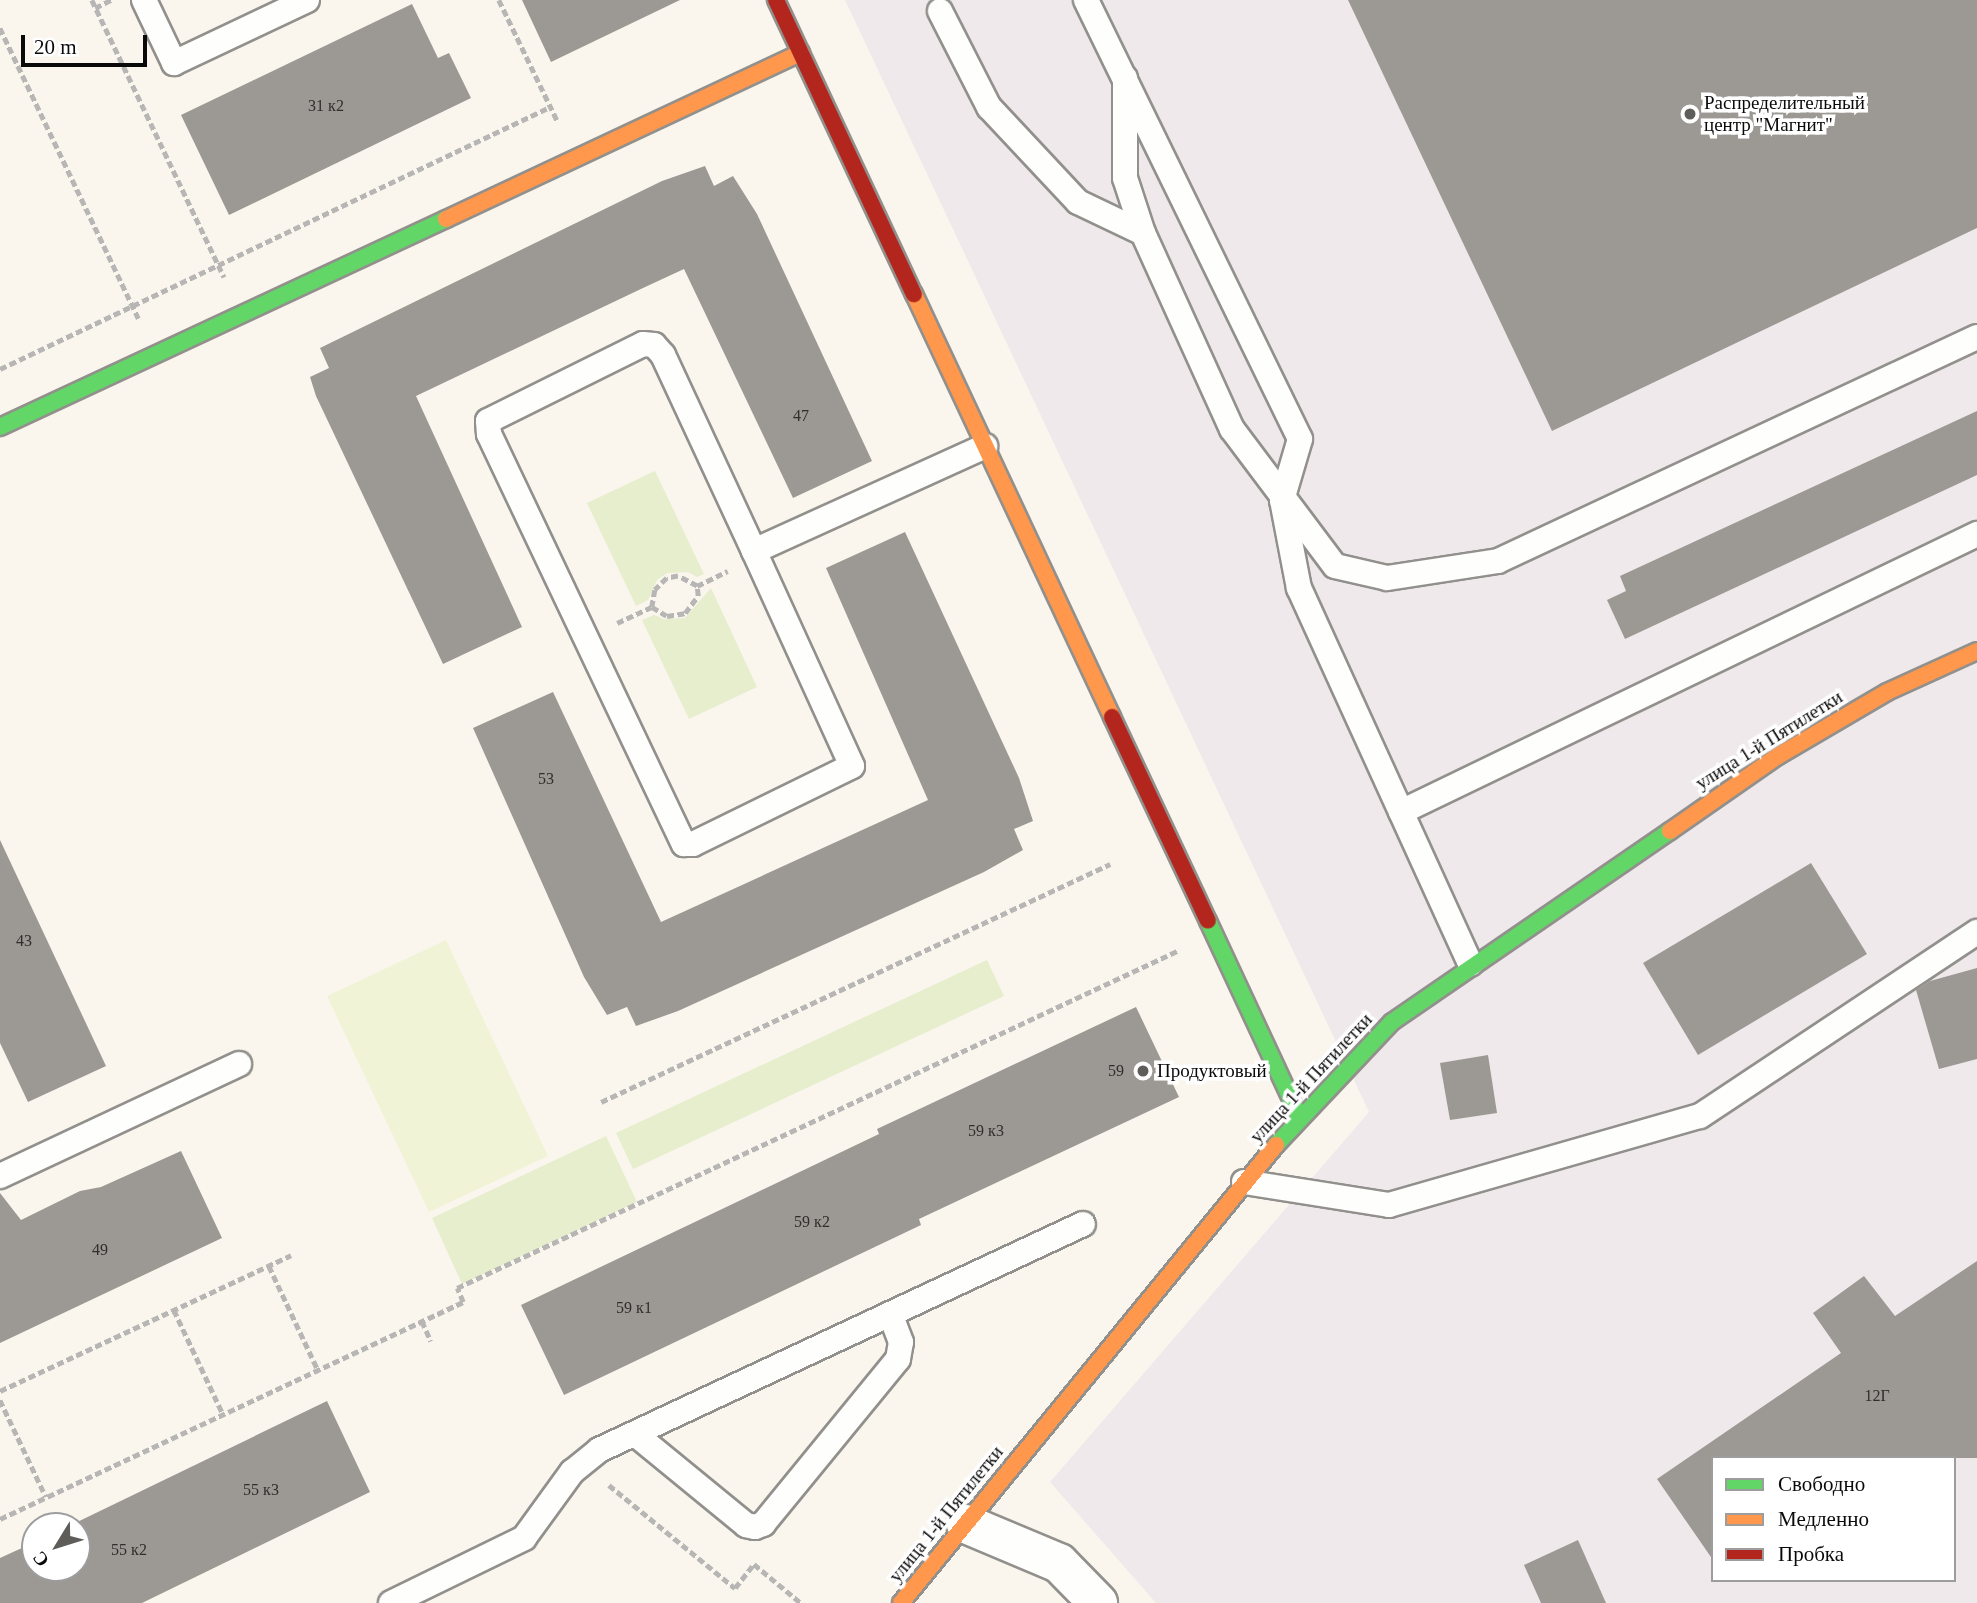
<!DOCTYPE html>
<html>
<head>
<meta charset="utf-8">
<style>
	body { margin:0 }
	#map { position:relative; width:1977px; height:1603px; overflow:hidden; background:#faf6ed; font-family:Georgia,serif }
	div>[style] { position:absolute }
	.industrial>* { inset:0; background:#f0e9eb }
	.green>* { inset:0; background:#e6eecd }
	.pitch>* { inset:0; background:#f0f3d6 }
	.building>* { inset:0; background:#9c9894 }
	.path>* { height:4.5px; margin-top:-2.25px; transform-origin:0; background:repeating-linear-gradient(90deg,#b7b6b5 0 7px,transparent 0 10.5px) }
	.roads { filter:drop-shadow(2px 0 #92908c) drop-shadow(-2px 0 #92908c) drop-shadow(0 2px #92908c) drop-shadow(0 -2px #92908c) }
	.lane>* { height:24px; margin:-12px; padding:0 12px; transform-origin:12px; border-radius:12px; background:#fefefc }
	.street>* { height:38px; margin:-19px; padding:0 19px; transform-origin:19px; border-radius:19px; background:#fefefc }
	.fast>* { height:16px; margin:-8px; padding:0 8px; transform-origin:8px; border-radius:8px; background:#63d668 }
	.slow>* { height:16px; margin:-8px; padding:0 8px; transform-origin:8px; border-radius:8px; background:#ff974d }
	.jam>* { height:16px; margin:-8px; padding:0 8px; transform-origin:8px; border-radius:8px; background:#b3261e }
	.dots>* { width:19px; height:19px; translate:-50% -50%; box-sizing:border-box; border:4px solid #fff; border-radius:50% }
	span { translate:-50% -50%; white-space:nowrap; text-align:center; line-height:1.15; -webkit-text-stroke:7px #fff; paint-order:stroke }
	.number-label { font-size:16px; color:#2e2e2c }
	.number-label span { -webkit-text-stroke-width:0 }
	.poi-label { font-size:19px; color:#0a0a0a }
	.left { translate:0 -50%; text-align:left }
	.street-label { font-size:19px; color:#0a0a0a }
	.legend { position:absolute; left:1711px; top:1456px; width:245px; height:126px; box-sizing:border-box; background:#fff; border:2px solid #9d9d9d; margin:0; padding:9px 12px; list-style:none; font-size:21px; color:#0a0a0a }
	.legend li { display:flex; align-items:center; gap:14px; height:35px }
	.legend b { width:35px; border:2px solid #9d9d9d }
	.north { position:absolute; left:21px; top:1512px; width:70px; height:70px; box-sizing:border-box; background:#fff; border:2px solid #9d9d9d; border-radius:50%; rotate:232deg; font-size:19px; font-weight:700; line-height:28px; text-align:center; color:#0a0a0a }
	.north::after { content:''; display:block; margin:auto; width:24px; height:32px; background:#5e5d59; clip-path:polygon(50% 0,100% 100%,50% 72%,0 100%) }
	.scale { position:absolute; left:21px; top:35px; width:126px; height:32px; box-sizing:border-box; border:4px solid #0a0a0a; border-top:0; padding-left:9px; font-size:21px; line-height:24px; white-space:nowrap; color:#0a0a0a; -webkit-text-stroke:5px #fff; paint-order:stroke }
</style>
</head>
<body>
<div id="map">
	<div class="industrial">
		<i style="clip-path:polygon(evenodd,845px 0,1977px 0,1977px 1603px,1156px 1603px,1050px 1482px,1369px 1112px,845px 0,1713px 1458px,1954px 1458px,1954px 1580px,1713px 1580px,1713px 1458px)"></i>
	</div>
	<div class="green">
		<i style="clip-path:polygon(655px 471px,704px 574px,697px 577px,688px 572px,667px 573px,657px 580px,648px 600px,636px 606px,587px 503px)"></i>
		<i style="clip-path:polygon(711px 588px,757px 687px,689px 719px,642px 620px,654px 615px,664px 619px,685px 618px)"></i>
		<i style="clip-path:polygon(987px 960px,1004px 996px,633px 1169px,616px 1133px)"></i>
		<i style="clip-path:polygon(606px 1136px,637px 1202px,462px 1284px,432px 1218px)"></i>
	</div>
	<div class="pitch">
		<i style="clip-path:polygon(446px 940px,548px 1156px,429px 1212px,327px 996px)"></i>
	</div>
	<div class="building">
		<i style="clip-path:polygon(522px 0,680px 0,551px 62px)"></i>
		<i style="clip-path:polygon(1348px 0,1977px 0,1977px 228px,1552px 431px)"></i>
		<i style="clip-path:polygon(412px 4px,438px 58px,449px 53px,471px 98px,229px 215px,181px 115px)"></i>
		<i style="clip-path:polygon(705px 166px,714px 186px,733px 176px,757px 214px,872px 461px,793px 498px,684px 269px,643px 288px,416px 396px,522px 627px,443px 664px,316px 396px,310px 377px,329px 368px,320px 348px,662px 181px)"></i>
		<i style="clip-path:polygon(1977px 411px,1977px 475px,1625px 639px,1607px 600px,1626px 591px,1620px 576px)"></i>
		<i style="clip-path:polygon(905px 532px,1019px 778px,1033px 821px,1014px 829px,1023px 850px,984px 872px,678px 1011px,636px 1026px,627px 1007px,607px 1015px,584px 977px,473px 728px,553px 692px,661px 922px,928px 800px,826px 568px)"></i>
		<i style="clip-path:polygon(0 840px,106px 1066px,28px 1102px,0 1043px)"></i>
		<i style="clip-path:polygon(1811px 863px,1867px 954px,1698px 1055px,1643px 963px)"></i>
		<i style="clip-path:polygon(1977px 968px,1977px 1059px,1939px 1069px,1916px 990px,1930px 981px)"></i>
		<i style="clip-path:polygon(1136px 1007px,1179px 1097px,919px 1219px,921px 1225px,564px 1395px,521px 1305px,879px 1134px,877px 1129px)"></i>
		<i style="clip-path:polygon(1488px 1055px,1497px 1113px,1450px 1120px,1440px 1063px)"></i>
		<i style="clip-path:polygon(181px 1151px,222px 1238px,0 1343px,0 1193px,21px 1220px,80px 1191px,101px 1187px)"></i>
		<i style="clip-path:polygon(1977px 1261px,1977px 1458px,1713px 1458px,1713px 1560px,1657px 1479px,1841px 1353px,1813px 1313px,1864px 1276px,1895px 1316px)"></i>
		<i style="clip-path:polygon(327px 1401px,370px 1492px,142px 1603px,0 1603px,0 1558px,35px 1542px,35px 1568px,77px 1568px,77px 1526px,69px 1526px)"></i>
		<i style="clip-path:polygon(1578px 1540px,1606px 1603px,1541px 1603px,1524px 1565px)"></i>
	</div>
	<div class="path">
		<i style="left:92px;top:0;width:307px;rotate:64.5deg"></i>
		<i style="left:499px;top:0;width:136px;rotate:64.2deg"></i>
		<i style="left:95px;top:8px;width:18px;rotate:-27deg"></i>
		<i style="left:0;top:28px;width:322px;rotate:64.5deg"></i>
		<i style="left:0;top:369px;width:609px;rotate:-25.47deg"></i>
		<i style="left:697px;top:586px;width:34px;rotate:-26deg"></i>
		<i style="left:617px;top:623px;width:38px;rotate:-25deg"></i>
		<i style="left:652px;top:607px;width:17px;rotate:31deg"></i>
		<i style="left:667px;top:616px;width:18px;rotate:-9deg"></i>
		<i style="left:685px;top:613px;width:21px;rotate:-53deg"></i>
		<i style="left:698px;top:596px;width:10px;rotate:-96deg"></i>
		<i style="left:697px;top:586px;width:21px;rotate:-152deg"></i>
		<i style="left:678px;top:576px;width:11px;rotate:170deg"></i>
		<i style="left:667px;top:578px;width:17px;rotate:135deg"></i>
		<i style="left:655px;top:590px;width:17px;rotate:100deg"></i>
		<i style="left:601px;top:1102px;width:562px;rotate:-25.06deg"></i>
		<i style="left:269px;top:1266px;width:115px;rotate:64.8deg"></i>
		<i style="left:174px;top:1310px;width:115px;rotate:64.8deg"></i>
		<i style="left:422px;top:1321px;width:22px;rotate:66deg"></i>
		<i style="left:0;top:1391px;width:321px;rotate:-25deg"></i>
		<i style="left:0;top:1400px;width:107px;rotate:64.6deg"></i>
		<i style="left:609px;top:1485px;width:163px;rotate:39.3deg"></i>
		<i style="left:735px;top:1588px;width:31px;rotate:-52deg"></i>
		<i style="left:754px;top:1564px;width:61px;rotate:39.7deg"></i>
		<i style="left:0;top:1519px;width:511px;rotate:-25.11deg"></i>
		<i style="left:463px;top:1302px;width:15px;rotate:-113deg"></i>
		<i style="left:457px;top:1288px;width:795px;rotate:-25.08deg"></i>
	</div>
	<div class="roads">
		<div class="lane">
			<i style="left:144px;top:0;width:70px;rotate:64.5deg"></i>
			<i style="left:174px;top:63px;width:147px;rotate:-25.3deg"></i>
			<i style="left:1086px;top:0;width:488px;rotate:64deg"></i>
			<i style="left:1300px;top:439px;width:64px;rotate:106.4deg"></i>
			<i style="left:1282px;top:500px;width:90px;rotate:79.1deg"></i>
			<i style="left:1299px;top:588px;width:413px;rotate:65.5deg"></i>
			<i style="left:940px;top:11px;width:108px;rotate:63deg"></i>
			<i style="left:989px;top:107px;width:130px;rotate:46.9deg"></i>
			<i style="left:1078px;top:202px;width:72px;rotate:25.5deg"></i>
			<i style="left:1125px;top:78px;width:100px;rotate:90deg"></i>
			<i style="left:1125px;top:178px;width:58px;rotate:71.9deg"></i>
			<i style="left:1143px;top:233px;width:215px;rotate:65.6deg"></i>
			<i style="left:1232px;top:429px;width:171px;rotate:53.1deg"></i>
			<i style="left:1335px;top:566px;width:53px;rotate:13deg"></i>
			<i style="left:1387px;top:578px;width:112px;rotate:-8.7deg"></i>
			<i style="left:1498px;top:561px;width:529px;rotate:-25.06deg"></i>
			<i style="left:754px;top:551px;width:216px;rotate:-114.9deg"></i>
			<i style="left:663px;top:355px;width:13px;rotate:-132deg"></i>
			<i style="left:654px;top:345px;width:11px;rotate:-175deg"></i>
			<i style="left:643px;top:344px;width:173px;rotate:153.6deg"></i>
			<i style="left:488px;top:421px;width:13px;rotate:86deg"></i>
			<i style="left:489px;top:434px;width:454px;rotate:64.6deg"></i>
			<i style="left:684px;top:844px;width:9px"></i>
			<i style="left:693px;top:844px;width:177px;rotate:-26.1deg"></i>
			<i style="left:852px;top:766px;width:236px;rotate:-114.5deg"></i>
			<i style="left:754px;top:551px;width:254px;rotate:-24.4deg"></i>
			<i style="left:1401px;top:812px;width:640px;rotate:-25.76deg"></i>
			<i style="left:0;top:1176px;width:264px;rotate:-25.1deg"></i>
			<i style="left:1244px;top:1182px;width:147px;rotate:9deg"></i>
			<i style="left:1389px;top:1205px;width:323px;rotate:-16deg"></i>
			<i style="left:1700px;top:1116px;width:333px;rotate:-33.6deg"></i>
			<i style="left:635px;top:1434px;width:144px;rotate:39.3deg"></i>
			<i style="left:746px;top:1525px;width:9px;rotate:13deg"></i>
			<i style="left:755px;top:1527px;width:9px;rotate:-21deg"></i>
			<i style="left:763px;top:1524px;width:213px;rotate:-50.7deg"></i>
			<i style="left:898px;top:1359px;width:17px;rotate:-80deg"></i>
			<i style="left:901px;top:1342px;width:30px;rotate:-111deg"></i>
			<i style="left:391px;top:1603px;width:148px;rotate:-26deg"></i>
			<i style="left:524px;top:1538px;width:82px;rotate:-54deg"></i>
			<i style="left:572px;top:1472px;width:35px;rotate:-39deg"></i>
			<i style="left:599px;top:1450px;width:534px;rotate:-25.03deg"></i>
		</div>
		<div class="street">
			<i style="left:966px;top:1524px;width:101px;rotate:22.8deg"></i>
			<i style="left:1059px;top:1563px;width:56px;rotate:45.7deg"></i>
		</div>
		<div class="fast">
			<i style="left:0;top:427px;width:492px;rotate:-25deg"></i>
			<i style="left:1208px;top:921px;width:215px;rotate:65deg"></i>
			<i style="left:1276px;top:1145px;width:169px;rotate:-46.7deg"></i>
			<i style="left:1392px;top:1022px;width:337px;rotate:-34.5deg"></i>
		</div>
		<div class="slow">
			<i style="left:446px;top:219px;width:392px;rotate:-25.1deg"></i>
			<i style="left:914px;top:294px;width:467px;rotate:64.9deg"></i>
			<i style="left:1670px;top:831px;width:131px;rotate:-34.8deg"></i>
			<i style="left:1778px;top:756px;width:126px;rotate:-30.4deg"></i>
			<i style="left:1887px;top:692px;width:99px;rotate:-24.5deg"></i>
			<i style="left:901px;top:1603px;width:592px;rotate:-50.69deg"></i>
		</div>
		<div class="jam">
			<i style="left:776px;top:0;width:325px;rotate:64.9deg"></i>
			<i style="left:1112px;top:717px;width:225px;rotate:64.8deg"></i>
		</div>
	</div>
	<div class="dots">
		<i style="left:1690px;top:114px;background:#5e5d59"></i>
		<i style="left:1143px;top:1071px;background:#5e5d59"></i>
	</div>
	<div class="number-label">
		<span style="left:326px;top:106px">31 к2</span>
		<span style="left:801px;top:416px">47</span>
		<span style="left:546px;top:779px">53</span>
		<span style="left:24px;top:941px">43</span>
		<span style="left:1116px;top:1071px">59</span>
		<span style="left:986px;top:1131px">59 к3</span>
		<span style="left:812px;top:1222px">59 к2</span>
		<span style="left:100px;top:1250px">49</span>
		<span style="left:634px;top:1308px">59 к1</span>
		<span style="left:1877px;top:1396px">12Г</span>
		<span style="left:261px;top:1490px">55 к3</span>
		<span style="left:129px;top:1550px">55 к2</span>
	</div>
	<div class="poi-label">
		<span class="left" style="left:1704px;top:114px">Распределительный<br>центр "Магнит"</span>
		<span class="left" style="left:1157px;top:1071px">Продуктовый</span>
	</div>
	<div class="street-label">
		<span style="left:1769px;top:740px;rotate:-32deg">улица 1-й Пятилетки</span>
		<span style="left:1311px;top:1078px;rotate:-47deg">улица 1-й Пятилетки</span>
		<span style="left:946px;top:1514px;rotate:-51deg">улица 1-й Пятилетки</span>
	</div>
	<ul class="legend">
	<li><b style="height:9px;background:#63d668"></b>Свободно</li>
	<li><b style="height:9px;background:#ff974d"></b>Медленно</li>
	<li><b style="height:9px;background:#b3261e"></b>Пробка</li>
	</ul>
	<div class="north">С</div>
	<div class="scale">20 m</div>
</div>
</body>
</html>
